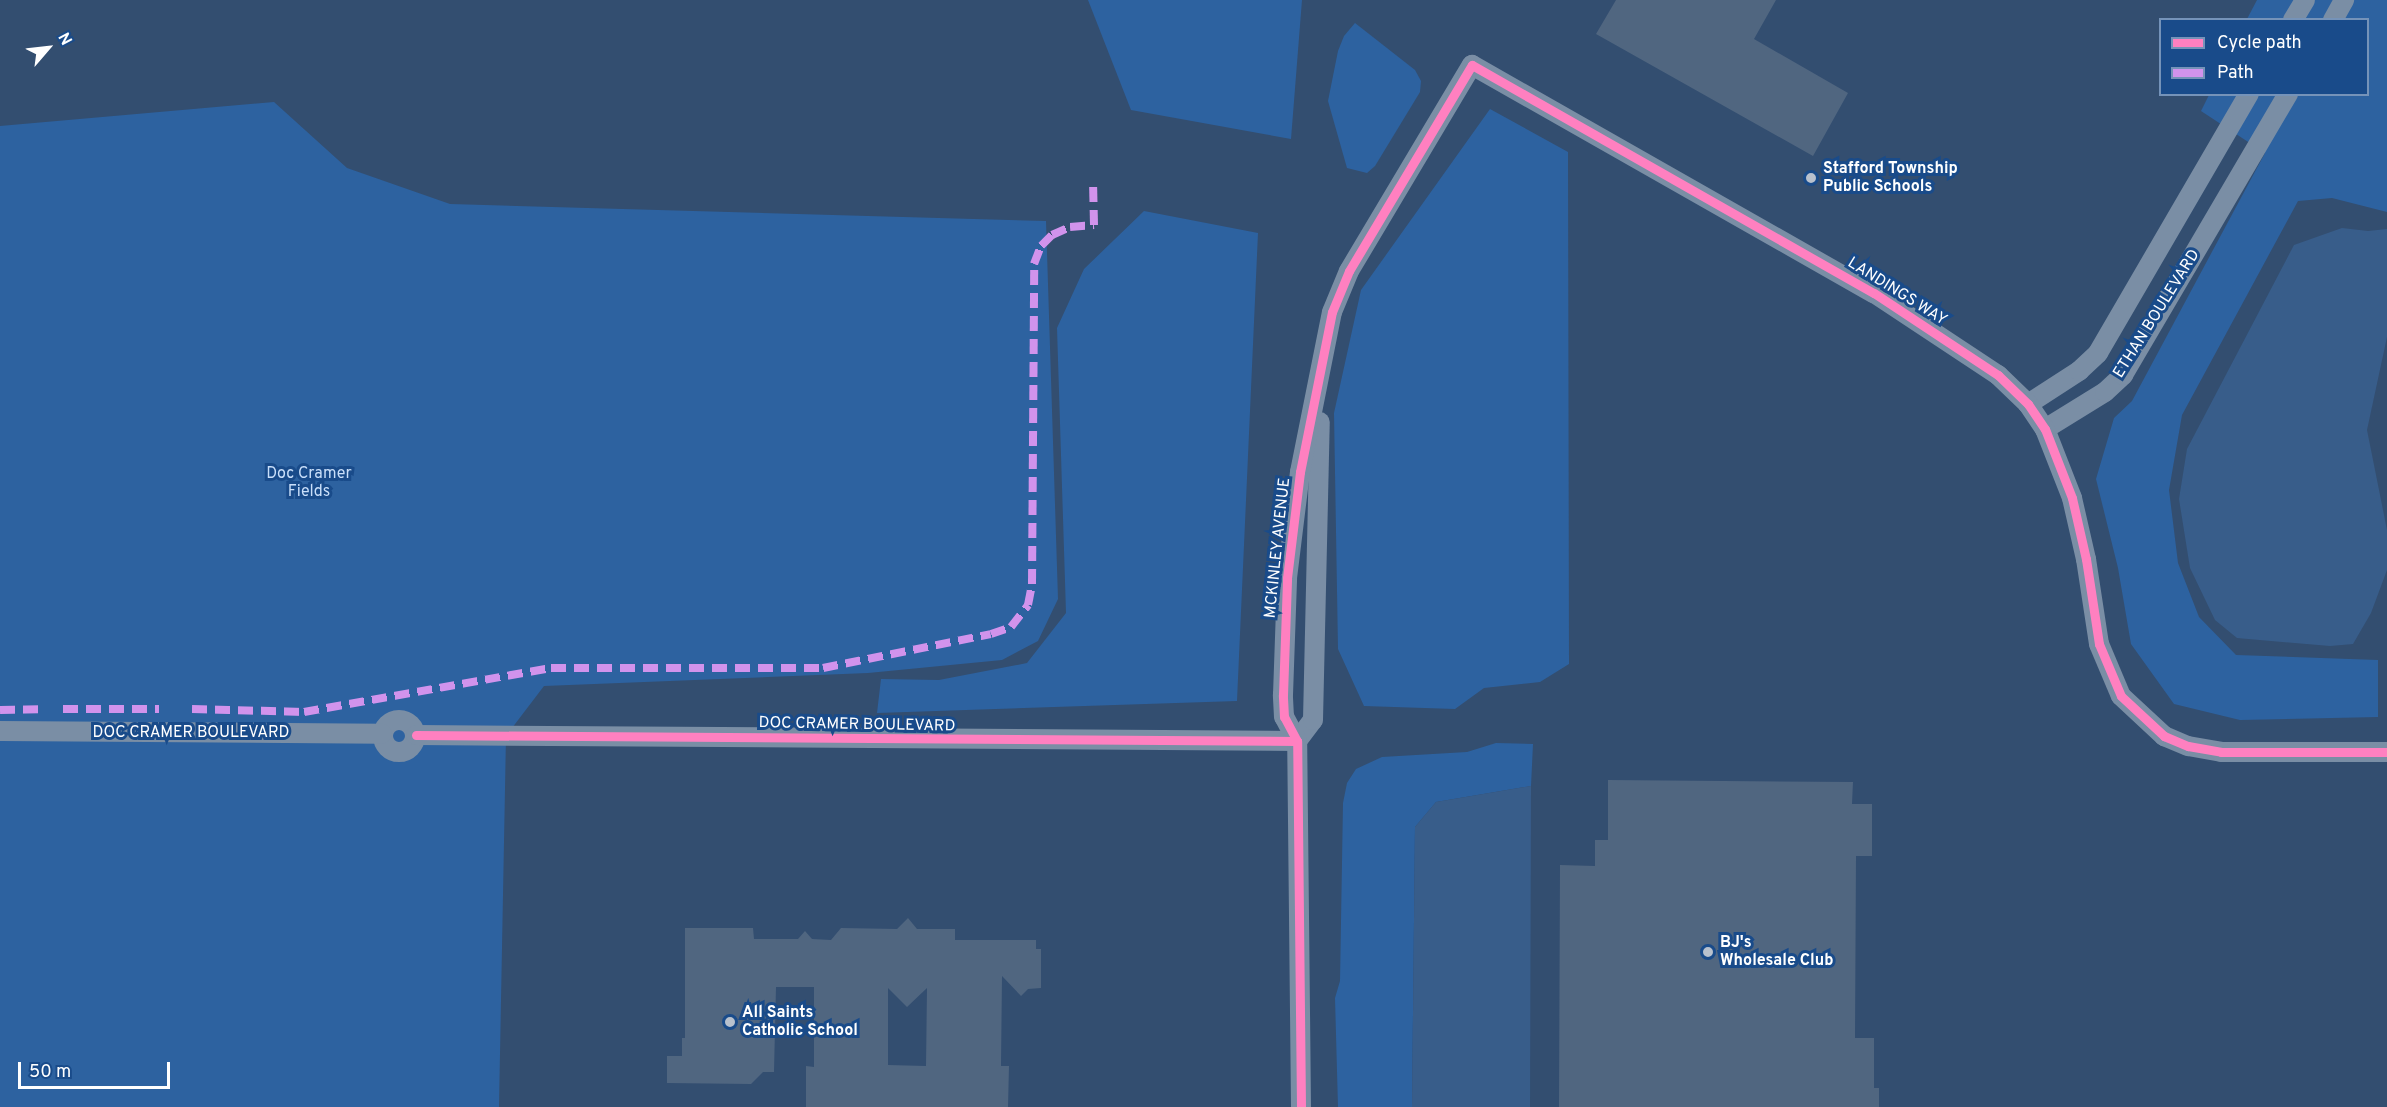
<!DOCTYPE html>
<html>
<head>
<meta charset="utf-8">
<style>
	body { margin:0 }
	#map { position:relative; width:2387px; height:1107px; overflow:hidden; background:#334e70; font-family:Overpass,sans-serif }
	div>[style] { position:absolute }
	.green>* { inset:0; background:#2d62a0 }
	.water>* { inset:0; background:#385d8a }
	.building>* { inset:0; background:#506680 }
	.minor>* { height:20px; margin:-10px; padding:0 10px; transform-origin:10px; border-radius:10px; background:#7a8ea5 }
	.minor>.ring { margin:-10px; padding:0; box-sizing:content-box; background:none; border:20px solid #7a8ea5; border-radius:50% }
	.quiet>* { height:8px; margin-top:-4px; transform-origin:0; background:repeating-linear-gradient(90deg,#d193ec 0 15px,transparent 0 23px) }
	.cycleway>* { height:9px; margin:-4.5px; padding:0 4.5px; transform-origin:4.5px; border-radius:4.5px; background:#ff80c0 }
	.dots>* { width:16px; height:16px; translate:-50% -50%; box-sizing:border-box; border:3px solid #194b8a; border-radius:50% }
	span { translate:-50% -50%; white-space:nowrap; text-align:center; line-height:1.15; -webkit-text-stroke:6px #194b8a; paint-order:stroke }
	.poi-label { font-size:16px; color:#fff; font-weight:700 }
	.left { translate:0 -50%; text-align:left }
	.street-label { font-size:16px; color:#fff }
	.park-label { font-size:16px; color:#c9dffa }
	.legend { position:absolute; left:2159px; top:18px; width:210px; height:78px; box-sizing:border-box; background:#194b8a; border:2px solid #7593b9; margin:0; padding:8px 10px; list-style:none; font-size:18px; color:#fff }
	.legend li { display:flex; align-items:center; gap:12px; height:30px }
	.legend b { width:30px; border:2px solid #7593b9 }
	.north { position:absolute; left:18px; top:18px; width:60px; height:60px; -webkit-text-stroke:4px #194b8a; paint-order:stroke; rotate:62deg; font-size:16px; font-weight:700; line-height:24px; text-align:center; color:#fff }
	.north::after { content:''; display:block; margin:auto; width:21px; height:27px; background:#fff; clip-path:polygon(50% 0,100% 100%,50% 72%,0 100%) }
	.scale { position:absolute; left:18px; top:1062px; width:152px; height:27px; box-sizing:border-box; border:3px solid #fff; border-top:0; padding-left:8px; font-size:18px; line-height:21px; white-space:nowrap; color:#fff; -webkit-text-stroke:4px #194b8a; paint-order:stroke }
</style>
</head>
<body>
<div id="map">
	<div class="green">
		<i style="clip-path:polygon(1088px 0,1302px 0,1291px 139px,1131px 110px)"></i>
		<i style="clip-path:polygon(2257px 0,2387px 0,2387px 212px,2332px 198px,2298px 201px,2182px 415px,2169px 490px,2178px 563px,2199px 617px,2236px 655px,2378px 660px,2378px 717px,2240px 720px,2174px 704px,2131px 644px,2118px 568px,2096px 479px,2114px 418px,2132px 401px,2265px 153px,2201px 111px,2209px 95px,2368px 94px,2368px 20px,2247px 19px)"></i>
		<i style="clip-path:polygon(1355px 23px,1415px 70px,1421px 81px,1420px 92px,1375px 166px,1367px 173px,1347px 168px,1328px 101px,1338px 51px,1344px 36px)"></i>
		<i style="clip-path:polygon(274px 102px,347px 168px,450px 204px,1046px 221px,1058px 599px,1038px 641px,1002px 660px,868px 673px,544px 686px,506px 736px,499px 1107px,0 1107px,0 126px)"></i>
		<i style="clip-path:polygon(1490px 109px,1568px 152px,1569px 664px,1540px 682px,1484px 688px,1455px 709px,1364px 706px,1338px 649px,1334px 413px,1361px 290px)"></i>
		<i style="clip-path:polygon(1144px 211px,1258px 233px,1237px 701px,877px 713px,881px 679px,939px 680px,1027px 663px,1066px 613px,1057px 328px,1084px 269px)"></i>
		<i style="clip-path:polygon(1496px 743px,1533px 744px,1531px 786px,1436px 802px,1415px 827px,1412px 1107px,1338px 1107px,1335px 998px,1340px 981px,1343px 803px,1347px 783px,1356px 769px,1382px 757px,1467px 752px)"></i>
	</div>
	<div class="water">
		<i style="clip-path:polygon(2342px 228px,2368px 231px,2387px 229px,2387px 337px,2367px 430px,2387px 530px,2387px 570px,2371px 613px,2353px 644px,2330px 646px,2237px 638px,2215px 620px,2190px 568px,2179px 499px,2187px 449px,2294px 245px)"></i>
		<i style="clip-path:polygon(1531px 786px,1530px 1107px,1412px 1107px,1415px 827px,1436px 802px)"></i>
	</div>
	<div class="building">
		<i style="clip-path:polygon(1616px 0,1776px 0,1754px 39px,1848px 93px,1813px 156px,1596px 34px)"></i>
		<i style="clip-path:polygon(1608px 780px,1853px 782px,1852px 804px,1872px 804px,1872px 856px,1856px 856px,1855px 1038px,1874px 1038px,1874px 1088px,1879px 1088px,1879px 1107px,1559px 1107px,1560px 865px,1595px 866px,1595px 840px,1608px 840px)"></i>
		<i style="clip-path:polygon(evenodd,908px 918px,917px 929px,955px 929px,955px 940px,1036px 940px,1036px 949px,1041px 949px,1041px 988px,1028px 989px,1021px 996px,1002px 976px,1001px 1066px,1009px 1066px,1008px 1107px,806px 1107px,806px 1066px,814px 1067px,814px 987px,776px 987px,774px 1072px,763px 1072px,751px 1084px,667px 1083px,667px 1056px,682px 1056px,682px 1038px,685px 1038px,685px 928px,753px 928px,754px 939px,798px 939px,805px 931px,812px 939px,831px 940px,841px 928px,897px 929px,908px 918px,888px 988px,907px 1007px,927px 988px,926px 1066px,888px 1065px,888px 988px)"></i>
	</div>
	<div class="minor">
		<i style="left:2293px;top:20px;width:23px;rotate:-59deg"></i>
		<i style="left:2333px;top:20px;width:23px;rotate:-61deg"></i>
		<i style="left:2028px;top:404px;width:61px;rotate:-32.9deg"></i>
		<i style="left:2079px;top:371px;width:26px;rotate:-43deg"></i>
		<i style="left:2098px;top:353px;width:300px;rotate:-59.8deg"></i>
		<i style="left:2045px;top:429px;width:70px;rotate:-31.7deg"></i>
		<i style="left:2105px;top:392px;width:25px;rotate:-43deg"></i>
		<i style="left:2123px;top:375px;width:326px;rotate:-59.6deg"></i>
		<i class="ring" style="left:383px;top:720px;width:12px;height:12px"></i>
		<i style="left:0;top:731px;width:382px;rotate:0.4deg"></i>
		<i style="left:416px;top:735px;width:881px;rotate:0.39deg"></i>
		<i style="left:1297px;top:741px;width:26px;rotate:-53deg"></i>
		<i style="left:1313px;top:720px;width:298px;rotate:-88.7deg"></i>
		<i style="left:1301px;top:1107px;width:366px;rotate:-90.6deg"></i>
		<i style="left:1297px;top:741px;width:27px;rotate:-118deg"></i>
		<i style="left:1284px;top:717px;width:22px;rotate:-93deg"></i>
		<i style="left:1283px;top:695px;width:117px;rotate:-88deg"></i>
		<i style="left:1287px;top:578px;width:107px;rotate:-83deg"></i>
		<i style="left:1300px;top:472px;width:163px;rotate:-78.7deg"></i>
		<i style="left:1332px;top:312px;width:44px;rotate:-67.5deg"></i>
		<i style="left:1349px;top:271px;width:240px;rotate:-59.2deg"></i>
		<i style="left:1472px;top:65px;width:462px;rotate:29.6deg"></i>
		<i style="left:1874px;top:293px;width:149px;rotate:33.5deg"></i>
		<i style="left:1998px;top:375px;width:42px;rotate:44deg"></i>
		<i style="left:2028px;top:404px;width:30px;rotate:56deg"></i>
		<i style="left:2045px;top:429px;width:74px;rotate:68.6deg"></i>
		<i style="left:2072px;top:498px;width:63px;rotate:77.1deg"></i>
		<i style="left:2086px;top:559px;width:86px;rotate:81.3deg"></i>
		<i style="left:2099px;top:644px;width:56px;rotate:67.1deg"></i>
		<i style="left:2121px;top:696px;width:59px;rotate:42.9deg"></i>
		<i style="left:2164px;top:736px;width:26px;rotate:23deg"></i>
		<i style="left:2188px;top:746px;width:34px;rotate:10deg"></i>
		<i style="left:2221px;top:752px;width:166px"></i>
	</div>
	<div class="quiet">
		<i style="left:63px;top:709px;width:96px"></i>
		<i style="left:192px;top:709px;width:112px;rotate:1.5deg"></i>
		<i style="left:304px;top:712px;width:251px;rotate:-10.1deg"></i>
		<i style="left:551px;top:668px;width:272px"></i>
		<i style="left:823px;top:668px;width:171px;rotate:-11.4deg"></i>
		<i style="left:991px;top:634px;width:21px;rotate:-19deg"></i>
		<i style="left:1011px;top:627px;width:28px;rotate:-52deg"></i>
		<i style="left:1028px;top:605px;width:21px;rotate:-79deg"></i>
		<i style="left:1032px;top:584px;width:320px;rotate:-89.6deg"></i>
		<i style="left:1034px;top:264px;width:19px;rotate:-69deg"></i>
		<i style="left:1041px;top:246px;width:16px;rotate:-45deg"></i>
		<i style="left:1052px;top:235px;width:20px;rotate:-24deg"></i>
		<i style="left:1070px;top:227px;width:24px;rotate:-5deg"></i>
		<i style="left:1094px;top:225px;width:43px;rotate:-91.3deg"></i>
		<i style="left:0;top:710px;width:39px;rotate:-1deg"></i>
	</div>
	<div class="cycleway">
		<i style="left:416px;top:735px;width:881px;rotate:0.39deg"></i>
		<i style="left:1301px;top:1107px;width:366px;rotate:-90.6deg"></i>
		<i style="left:1297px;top:741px;width:27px;rotate:-118deg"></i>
		<i style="left:1284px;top:717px;width:22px;rotate:-93deg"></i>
		<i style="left:1283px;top:695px;width:117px;rotate:-88deg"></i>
		<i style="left:1287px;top:578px;width:107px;rotate:-83deg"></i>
		<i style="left:1300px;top:472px;width:163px;rotate:-78.7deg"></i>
		<i style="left:1332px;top:312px;width:44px;rotate:-67.5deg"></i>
		<i style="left:1349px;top:271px;width:240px;rotate:-59.2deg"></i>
		<i style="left:1472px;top:65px;width:462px;rotate:29.6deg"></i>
		<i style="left:1874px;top:293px;width:149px;rotate:33.5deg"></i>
		<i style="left:1998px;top:375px;width:42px;rotate:44deg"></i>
		<i style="left:2028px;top:404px;width:30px;rotate:56deg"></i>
		<i style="left:2045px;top:429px;width:74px;rotate:68.6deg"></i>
		<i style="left:2072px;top:498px;width:63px;rotate:77.1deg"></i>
		<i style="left:2086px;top:559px;width:86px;rotate:81.3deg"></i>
		<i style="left:2099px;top:644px;width:56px;rotate:67.1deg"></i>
		<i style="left:2121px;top:696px;width:59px;rotate:42.9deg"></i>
		<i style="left:2164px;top:736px;width:26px;rotate:23deg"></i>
		<i style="left:2188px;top:746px;width:34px;rotate:10deg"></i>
		<i style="left:2221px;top:752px;width:166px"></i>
	</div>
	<div class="dots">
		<i style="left:1811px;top:178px;background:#b8c1cd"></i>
		<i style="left:1708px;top:952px;background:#b8c1cd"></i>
		<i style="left:730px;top:1022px;background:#b8c1cd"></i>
	</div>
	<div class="poi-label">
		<span class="left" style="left:1823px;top:178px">Stafford Township<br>Public Schools</span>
		<span class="left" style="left:1720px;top:952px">BJ's<br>Wholesale Club</span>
		<span class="left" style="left:742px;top:1022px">All Saints<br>Catholic School</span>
	</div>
	<div class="street-label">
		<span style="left:1897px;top:292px;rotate:32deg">LANDINGS WAY</span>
		<span style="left:2157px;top:314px;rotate:-58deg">ETHAN BOULEVARD</span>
		<span style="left:1278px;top:548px;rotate:-84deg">MCKINLEY AVENUE</span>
		<span style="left:857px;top:725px;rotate:1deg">DOC CRAMER BOULEVARD</span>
		<span style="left:191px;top:733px">DOC CRAMER BOULEVARD</span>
	</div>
	<div class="park-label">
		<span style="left:309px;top:483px">Doc Cramer<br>Fields</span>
	</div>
	<ul class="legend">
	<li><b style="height:8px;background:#ff80c0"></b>Cycle path</li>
	<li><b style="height:8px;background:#d193ec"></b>Path</li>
	</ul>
	<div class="north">N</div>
	<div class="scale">50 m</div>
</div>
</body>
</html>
